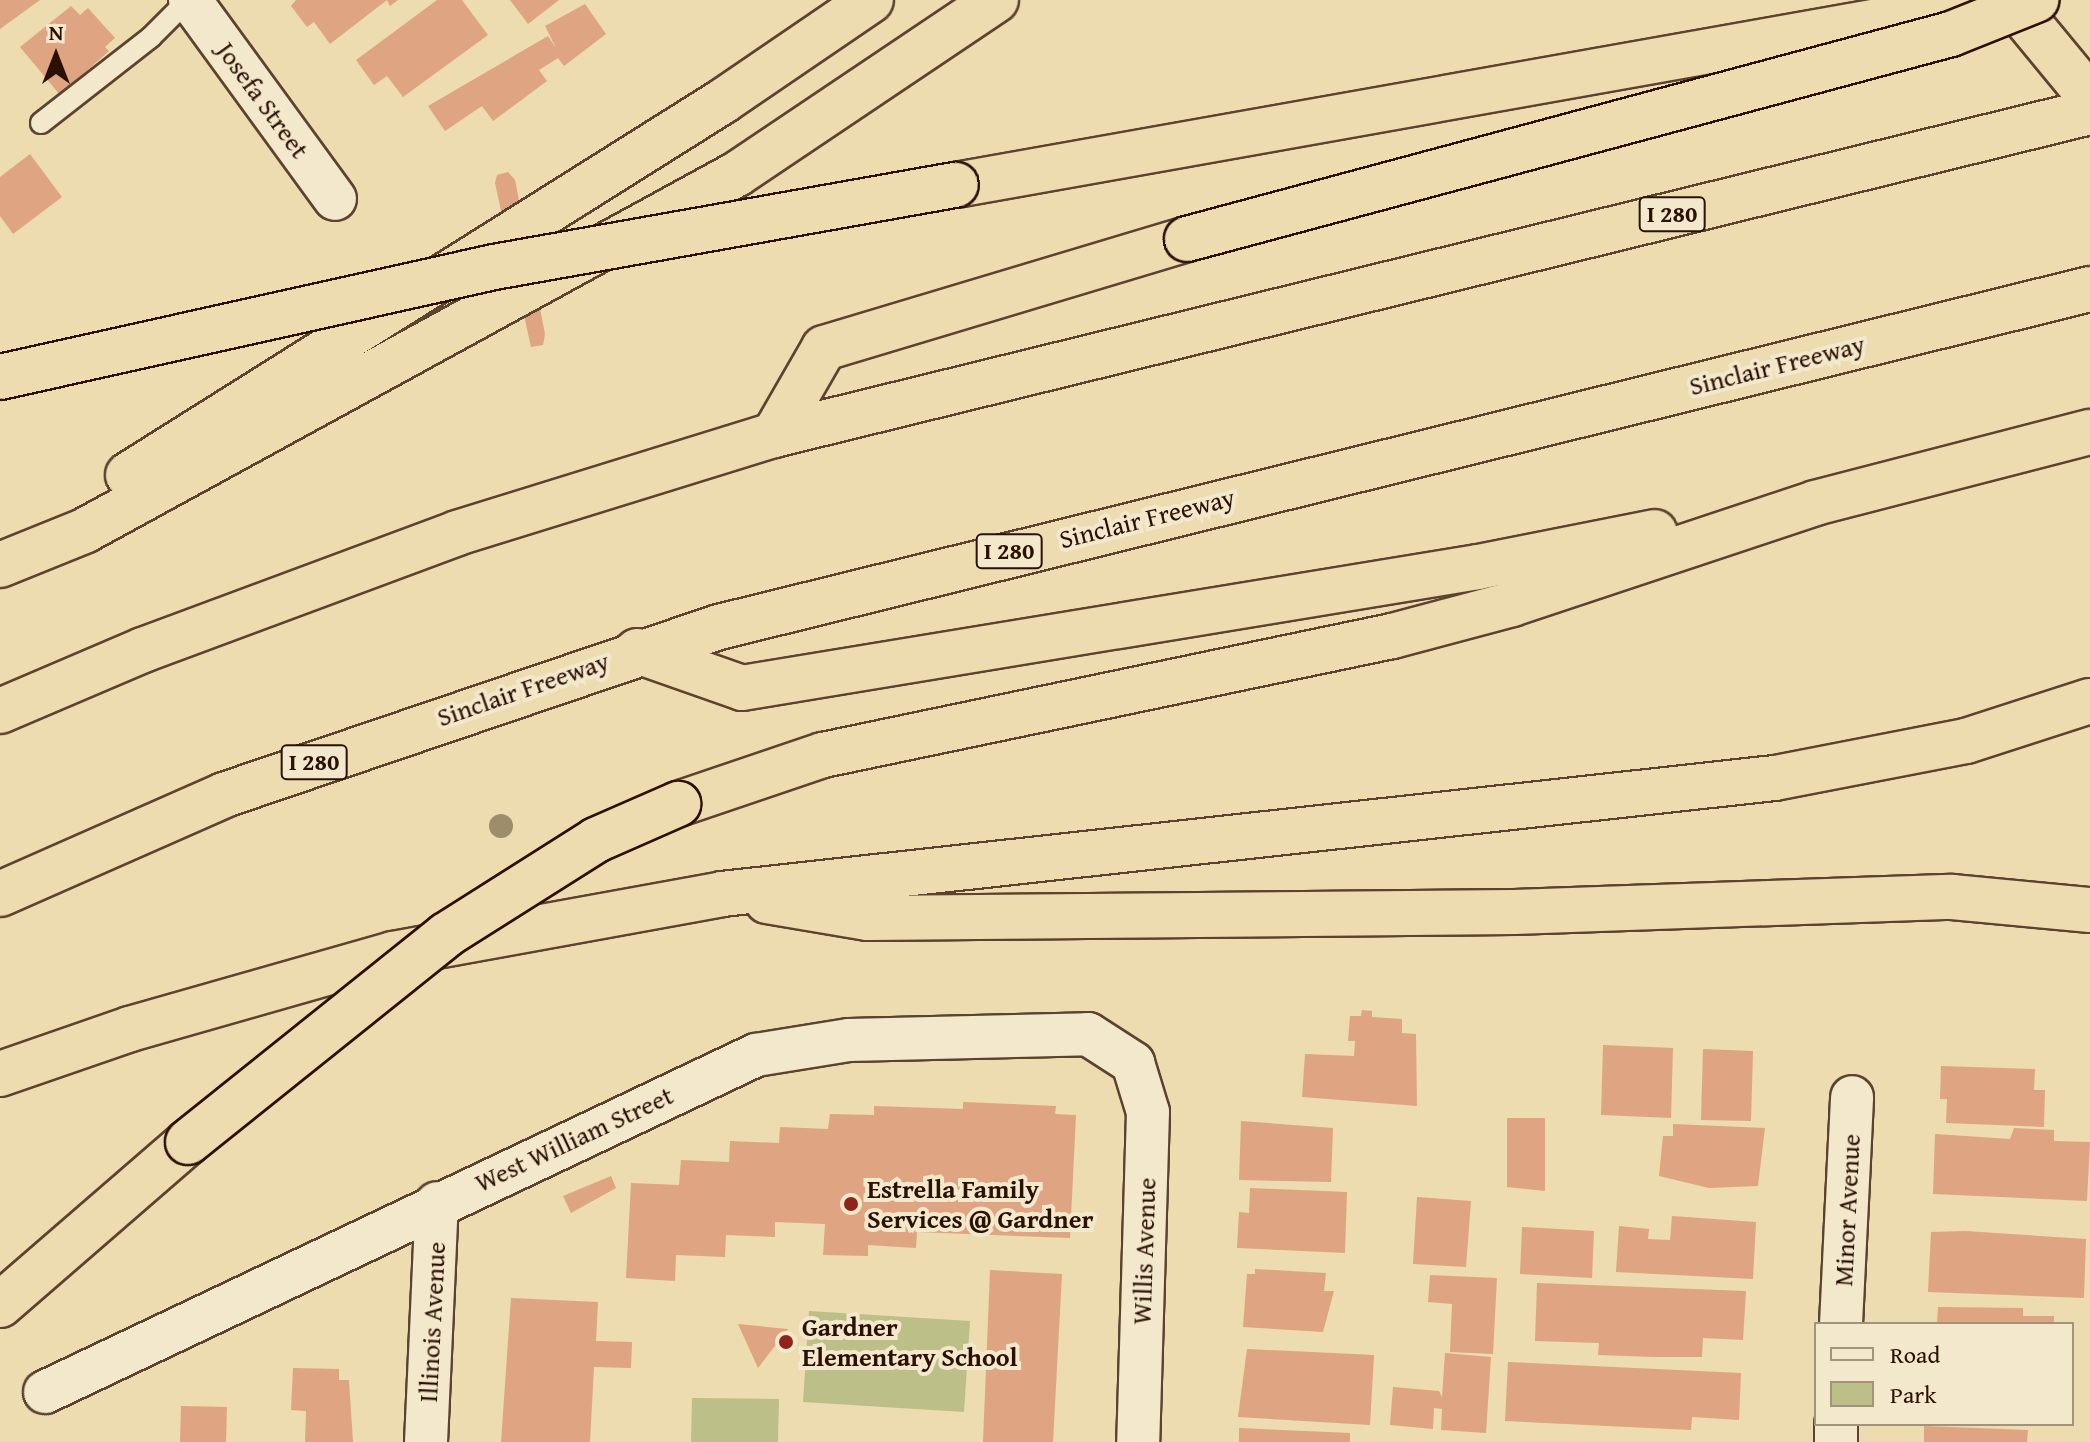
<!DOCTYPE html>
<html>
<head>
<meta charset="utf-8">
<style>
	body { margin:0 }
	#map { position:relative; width:2090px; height:1442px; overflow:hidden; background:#ecdcaf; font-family:"Gentium Book Plus",serif }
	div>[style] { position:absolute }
	.green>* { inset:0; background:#bcbf88 }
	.building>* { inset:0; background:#dfa481 }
	.roads { filter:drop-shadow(2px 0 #5b4330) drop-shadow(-2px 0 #5b4330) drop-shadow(0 2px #5b4330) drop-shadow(0 -2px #5b4330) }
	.service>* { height:20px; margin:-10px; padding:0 10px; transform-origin:10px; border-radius:10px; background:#f3e8cb }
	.minor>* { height:42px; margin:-21px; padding:0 21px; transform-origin:21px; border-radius:21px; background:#f3e8cb }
	.motorway>* { height:44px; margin:-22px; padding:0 22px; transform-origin:22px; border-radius:22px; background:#ecdcaf }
	.bridges { filter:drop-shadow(2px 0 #2b1005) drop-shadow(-2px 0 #2b1005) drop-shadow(0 2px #2b1005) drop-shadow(0 -2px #2b1005) }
	.motorway-bridge>* { height:44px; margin:-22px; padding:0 22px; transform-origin:22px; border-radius:22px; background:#ecdcaf }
	.trees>* { width:24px; height:24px; margin:-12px; border-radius:50%; background:#9e8d6b }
	.dots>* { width:22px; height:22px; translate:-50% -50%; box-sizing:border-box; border:4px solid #f3e8cb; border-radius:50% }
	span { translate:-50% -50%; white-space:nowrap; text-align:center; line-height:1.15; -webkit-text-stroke:8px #f3e8cb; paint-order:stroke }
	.shield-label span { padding:2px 6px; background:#f3e8cb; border:2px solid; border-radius:6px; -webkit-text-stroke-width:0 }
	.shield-label { font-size:24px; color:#2b1005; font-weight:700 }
	.street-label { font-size:26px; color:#2b1005 }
	.poi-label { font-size:26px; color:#2b1005; font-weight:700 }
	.left { translate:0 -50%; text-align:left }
	.legend { position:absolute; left:1814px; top:1322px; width:260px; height:104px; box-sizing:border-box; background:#f3e8cb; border:2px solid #a3927c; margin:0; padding:10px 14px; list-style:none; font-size:24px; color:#2b1005 }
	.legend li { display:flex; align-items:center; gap:16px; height:40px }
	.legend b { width:40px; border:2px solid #a3927c }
	.north { position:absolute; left:16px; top:16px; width:80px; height:80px; -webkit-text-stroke:6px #f3e8cb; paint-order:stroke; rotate:0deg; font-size:22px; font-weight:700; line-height:32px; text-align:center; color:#2b1005 }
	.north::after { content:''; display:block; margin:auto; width:28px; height:36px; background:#2b1005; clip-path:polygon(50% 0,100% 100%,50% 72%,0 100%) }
</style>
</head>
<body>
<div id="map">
	<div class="green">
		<i style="clip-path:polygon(809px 1311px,970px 1321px,964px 1412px,803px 1402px)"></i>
		<i style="clip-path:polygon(692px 1398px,779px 1399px,778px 1442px,691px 1442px)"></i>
	</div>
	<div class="building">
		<i style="clip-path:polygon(0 0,40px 0,0 29px)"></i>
		<i style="clip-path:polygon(296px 0,398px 0,390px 6px,387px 0,330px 44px,314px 22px,307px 27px,291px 6px)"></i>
		<i style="clip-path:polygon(437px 0,462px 0,488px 35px,403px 97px,387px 76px,374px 85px,356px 60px)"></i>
		<i style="clip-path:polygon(510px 0,559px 0,528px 24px)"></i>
		<i style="clip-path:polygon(585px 4px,606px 34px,564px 66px,558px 58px,539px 70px,547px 81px,493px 121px,482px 106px,445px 131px,428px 106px,548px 36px,556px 48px,545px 26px)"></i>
		<i style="clip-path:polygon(71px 6px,80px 15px,88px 8px,115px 38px,105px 47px,109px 51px,60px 95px,20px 47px)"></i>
		<i style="clip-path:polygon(30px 154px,62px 197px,13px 234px,0 216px,0 177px)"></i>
		<i style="clip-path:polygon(508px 172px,515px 180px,545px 334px,543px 345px,531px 347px,495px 183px,497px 175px)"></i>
		<i style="clip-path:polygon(1362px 1010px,1372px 1011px,1372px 1017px,1402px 1019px,1402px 1033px,1416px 1034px,1417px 1106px,1302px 1097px,1305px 1054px,1354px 1056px,1355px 1041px,1348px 1041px,1350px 1016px,1361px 1016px)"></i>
		<i style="clip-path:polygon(1603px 1045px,1673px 1048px,1671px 1118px,1601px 1115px)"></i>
		<i style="clip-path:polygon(1703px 1049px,1753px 1051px,1751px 1121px,1701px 1120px)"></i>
		<i style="clip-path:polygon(1941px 1066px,2035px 1069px,2034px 1090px,2045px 1090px,2044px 1127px,1946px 1123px,1947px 1099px,1940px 1099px)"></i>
		<i style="clip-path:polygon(963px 1102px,1056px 1106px,1055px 1114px,1076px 1115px,1070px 1238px,917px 1232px,916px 1248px,868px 1245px,868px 1256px,823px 1255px,825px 1224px,775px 1222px,775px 1237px,726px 1235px,725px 1257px,676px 1255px,675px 1281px,626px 1278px,631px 1183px,679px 1185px,681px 1160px,729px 1162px,730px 1141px,779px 1143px,780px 1127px,828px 1129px,830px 1114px,874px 1115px,874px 1106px,963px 1109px)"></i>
		<i style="clip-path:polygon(1507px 1118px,1545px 1118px,1545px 1191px,1507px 1187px)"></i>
		<i style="clip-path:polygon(1241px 1121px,1333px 1128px,1331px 1182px,1239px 1180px)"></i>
		<i style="clip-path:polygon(1673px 1124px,1765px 1128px,1758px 1186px,1709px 1188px,1659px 1176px,1663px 1136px,1673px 1136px)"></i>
		<i style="clip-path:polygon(2014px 1128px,2054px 1130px,2054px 1141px,2090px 1142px,2087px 1201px,1933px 1194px,1935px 1134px,2010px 1139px)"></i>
		<i style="clip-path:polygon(611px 1176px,616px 1188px,571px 1213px,563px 1196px)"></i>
		<i style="clip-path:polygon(1250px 1188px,1347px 1192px,1345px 1253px,1237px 1248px,1239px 1212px,1249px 1213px)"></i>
		<i style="clip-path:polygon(1417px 1197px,1471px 1201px,1466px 1267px,1413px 1264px)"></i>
		<i style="clip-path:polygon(1672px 1216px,1756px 1222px,1753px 1279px,1616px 1272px,1619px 1226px,1649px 1229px,1648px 1239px,1670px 1240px)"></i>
		<i style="clip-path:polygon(1522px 1227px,1594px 1231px,1592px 1278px,1520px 1274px)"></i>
		<i style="clip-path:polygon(1965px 1231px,2086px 1239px,2084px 1298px,1928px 1292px,1931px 1232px)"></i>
		<i style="clip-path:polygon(1255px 1269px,1326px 1273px,1324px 1291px,1334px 1291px,1323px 1332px,1243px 1327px,1247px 1274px,1255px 1274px)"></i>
		<i style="clip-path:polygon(990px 1270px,1062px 1274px,1053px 1442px,983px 1442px)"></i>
		<i style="clip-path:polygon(1430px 1275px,1497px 1278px,1493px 1354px,1450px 1352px,1452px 1304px,1428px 1302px)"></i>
		<i style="clip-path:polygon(1537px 1283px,1746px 1291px,1743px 1340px,1703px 1338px,1702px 1357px,1654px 1357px,1598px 1355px,1599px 1343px,1535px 1341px)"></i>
		<i style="clip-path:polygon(511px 1298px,598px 1302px,596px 1341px,632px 1342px,631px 1368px,594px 1367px,590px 1442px,501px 1442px)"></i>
		<i style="clip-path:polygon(1938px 1307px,2023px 1308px,2023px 1316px,2054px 1316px,2054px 1324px,1937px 1324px)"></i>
		<i style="clip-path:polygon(738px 1324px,788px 1329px,758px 1368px)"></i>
		<i style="clip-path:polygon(1247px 1349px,1374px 1355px,1370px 1425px,1238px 1417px)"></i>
		<i style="clip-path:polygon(1445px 1353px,1491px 1357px,1486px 1433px,1441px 1430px,1442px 1409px,1434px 1408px,1433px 1429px,1390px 1425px,1393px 1387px,1439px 1391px,1442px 1397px)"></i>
		<i style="clip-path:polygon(1508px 1362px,1741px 1373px,1739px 1420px,1692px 1417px,1691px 1430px,1505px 1421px)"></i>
		<i style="clip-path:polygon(293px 1368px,339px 1369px,339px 1380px,349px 1380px,353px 1442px,305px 1442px,306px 1411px,291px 1410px)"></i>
		<i style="clip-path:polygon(181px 1406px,227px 1407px,226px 1442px,180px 1442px)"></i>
		<i style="clip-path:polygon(1924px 1426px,2028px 1430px,2027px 1442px,1924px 1442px)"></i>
		<i style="clip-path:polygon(1239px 1428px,1350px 1433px,1350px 1442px,1239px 1442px)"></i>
	</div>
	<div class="roads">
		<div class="service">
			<i style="left:41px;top:123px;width:140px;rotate:-38deg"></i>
			<i style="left:151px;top:37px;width:52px;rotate:-45deg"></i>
		</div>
		<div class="minor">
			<i style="left:190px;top:0;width:246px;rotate:53.9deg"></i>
			<i style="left:1841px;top:1324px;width:227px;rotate:-87.2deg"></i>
			<i style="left:45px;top:1392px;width:787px;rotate:-25.36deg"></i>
			<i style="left:756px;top:1055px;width:94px;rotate:-9.2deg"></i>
			<i style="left:849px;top:1040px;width:239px;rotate:-1.4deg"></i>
			<i style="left:1088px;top:1034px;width:54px;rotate:32.8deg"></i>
			<i style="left:1133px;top:1063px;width:51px;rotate:73deg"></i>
			<i style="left:1148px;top:1112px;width:330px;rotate:91.7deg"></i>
			<i style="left:426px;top:1442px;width:239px;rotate:-87.4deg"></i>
			<i style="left:1836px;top:1442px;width:18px;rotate:-90deg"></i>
		</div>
		<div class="motorway">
			<i style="left:2010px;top:0;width:126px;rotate:50.5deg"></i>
			<i style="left:956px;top:185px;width:1057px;rotate:-10.08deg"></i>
			<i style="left:774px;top:435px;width:100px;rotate:-60.1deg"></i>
			<i style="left:824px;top:348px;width:379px;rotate:-16.7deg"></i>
			<i style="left:128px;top:475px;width:703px;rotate:-32.15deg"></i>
			<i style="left:723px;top:101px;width:179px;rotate:-34.3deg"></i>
			<i style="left:0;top:565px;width:91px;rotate:-22deg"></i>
			<i style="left:84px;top:531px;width:744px;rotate:-28.67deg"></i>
			<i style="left:737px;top:174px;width:312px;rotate:-33.9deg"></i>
			<i style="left:637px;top:651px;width:111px;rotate:19.4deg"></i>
			<i style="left:742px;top:688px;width:746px;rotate:-9.34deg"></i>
			<i style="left:1478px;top:567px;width:180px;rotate:-11.2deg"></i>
			<i style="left:0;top:711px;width:155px;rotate:-23.1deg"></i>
			<i style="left:143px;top:650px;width:335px;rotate:-20.4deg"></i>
			<i style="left:457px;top:533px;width:332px;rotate:-17.2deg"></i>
			<i style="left:774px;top:435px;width:1355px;rotate:-13.79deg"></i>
			<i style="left:678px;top:804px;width:153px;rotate:-18.7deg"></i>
			<i style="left:823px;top:755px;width:581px;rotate:-11.81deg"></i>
			<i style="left:1392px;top:636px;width:124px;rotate:-14.9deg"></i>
			<i style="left:1512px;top:604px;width:319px;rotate:-18.4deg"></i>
			<i style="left:1815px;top:503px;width:284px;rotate:-14.5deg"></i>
			<i style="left:0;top:894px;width:245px;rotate:-23.8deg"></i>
			<i style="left:224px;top:795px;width:523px;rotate:-18.75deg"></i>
			<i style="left:719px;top:627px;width:1412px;rotate:-13.85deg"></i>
			<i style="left:767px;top:901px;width:102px;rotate:9.6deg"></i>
			<i style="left:868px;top:918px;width:646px;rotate:-0.53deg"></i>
			<i style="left:1514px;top:912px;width:438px;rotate:-2deg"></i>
			<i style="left:1952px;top:897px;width:139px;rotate:5.4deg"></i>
			<i style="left:0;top:1074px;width:138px;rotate:-19.1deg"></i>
			<i style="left:130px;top:1029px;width:273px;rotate:-15.9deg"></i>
			<i style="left:393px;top:954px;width:334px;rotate:-10.3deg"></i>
			<i style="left:722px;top:894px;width:1059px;rotate:-6.29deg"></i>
			<i style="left:1775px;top:778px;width:195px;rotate:-11deg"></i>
			<i style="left:1966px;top:741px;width:130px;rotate:-17.9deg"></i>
			<i style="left:0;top:1305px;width:249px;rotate:-40.9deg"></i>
		</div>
	</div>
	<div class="bridges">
		<div class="motorway-bridge">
			<i style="left:1187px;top:239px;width:791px;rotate:-15.02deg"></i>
			<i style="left:1951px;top:34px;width:92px;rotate:-21.8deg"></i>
			<i style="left:0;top:377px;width:506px;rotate:-12.55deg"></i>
			<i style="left:494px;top:267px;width:469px;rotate:-10.1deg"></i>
			<i style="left:188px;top:1142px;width:331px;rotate:-38.7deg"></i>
			<i style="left:446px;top:935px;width:178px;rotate:-32.3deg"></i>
			<i style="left:596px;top:840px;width:90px;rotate:-23.7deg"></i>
		</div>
	</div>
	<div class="trees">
		<i style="left:501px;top:826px"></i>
	</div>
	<div class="dots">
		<i style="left:851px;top:1204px;background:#8f2418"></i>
		<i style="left:786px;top:1342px;background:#8f2418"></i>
	</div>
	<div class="shield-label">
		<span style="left:1672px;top:214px">I 280</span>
		<span style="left:1009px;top:551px">I 280</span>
		<span style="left:314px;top:762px">I 280</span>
	</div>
	<div class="street-label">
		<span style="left:263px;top:100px;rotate:54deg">Josefa Street</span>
		<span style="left:1777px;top:365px;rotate:-14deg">Sinclair Freeway</span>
		<span style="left:1147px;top:518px;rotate:-14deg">Sinclair Freeway</span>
		<span style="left:523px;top:689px;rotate:-19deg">Sinclair Freeway</span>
		<span style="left:574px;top:1139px;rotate:-25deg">West William Street</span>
		<span style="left:1847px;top:1210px;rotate:-87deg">Minor Avenue</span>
		<span style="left:1144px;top:1251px;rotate:-88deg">Willis Avenue</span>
		<span style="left:432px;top:1322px;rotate:-87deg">Illinois Avenue</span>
	</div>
	<div class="poi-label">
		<span class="left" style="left:867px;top:1204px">Estrella Family<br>Services @ Gardner</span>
		<span class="left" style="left:802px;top:1342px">Gardner<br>Elementary School</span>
	</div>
	<ul class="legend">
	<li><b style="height:10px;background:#f3e8cb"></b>Road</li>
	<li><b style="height:22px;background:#bcbf88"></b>Park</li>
	</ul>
	<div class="north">N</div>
</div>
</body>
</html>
